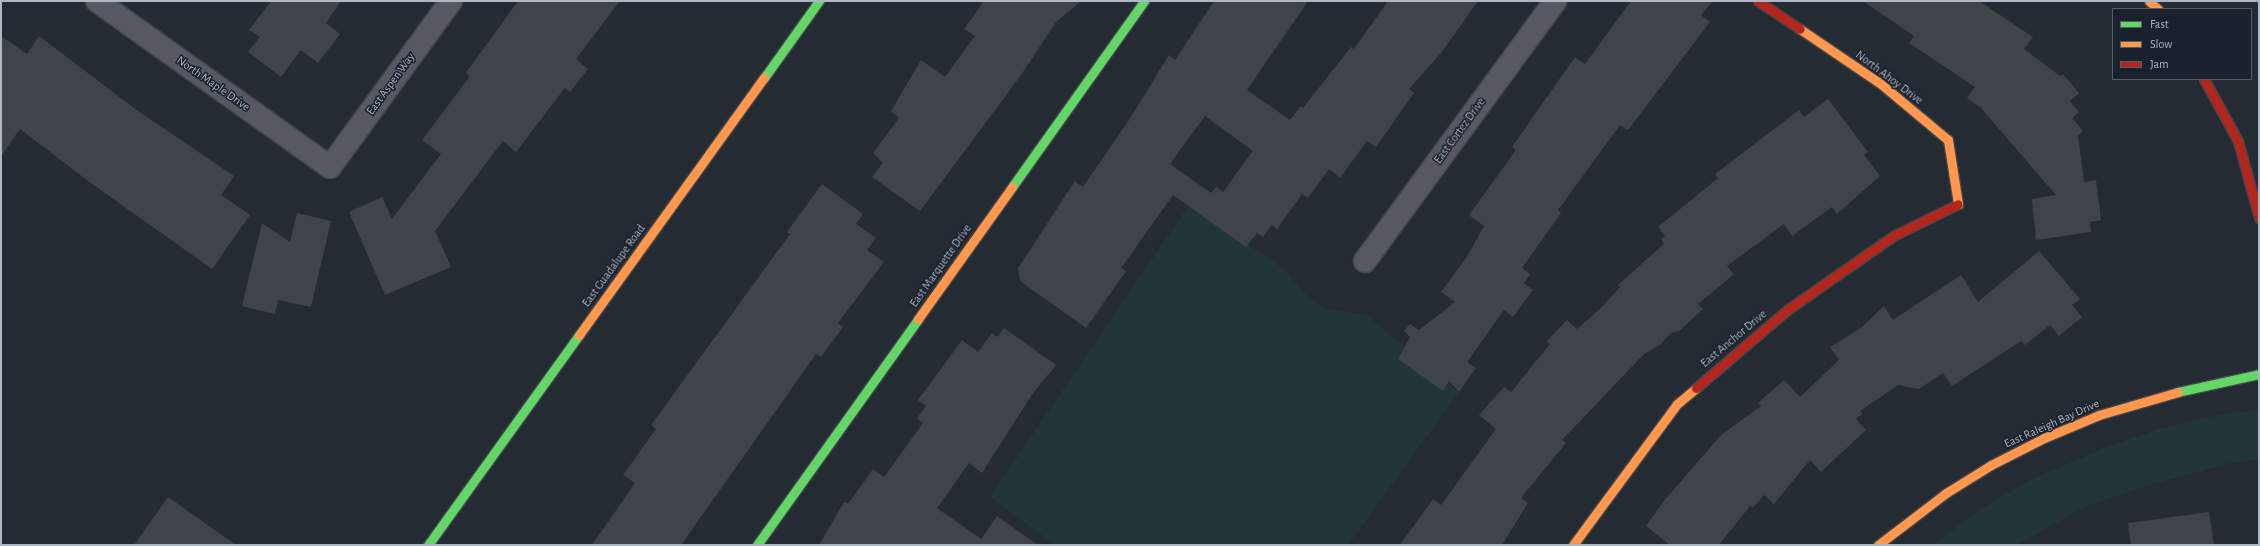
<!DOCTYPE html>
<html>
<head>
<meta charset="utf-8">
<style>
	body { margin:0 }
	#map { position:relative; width:2260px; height:546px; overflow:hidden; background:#252b32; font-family:"Alegreya Sans",sans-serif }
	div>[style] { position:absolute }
	.green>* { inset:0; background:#223537 }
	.building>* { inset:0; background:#3f444a }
	.roads { filter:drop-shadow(1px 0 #42474c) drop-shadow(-1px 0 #42474c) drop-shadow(0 1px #42474c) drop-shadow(0 -1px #42474c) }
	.street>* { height:22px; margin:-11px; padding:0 11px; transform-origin:11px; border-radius:11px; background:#565961 }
	.fast>* { height:9px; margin:-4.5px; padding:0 4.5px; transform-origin:4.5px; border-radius:4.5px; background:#63d668 }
	.slow>* { height:9px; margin:-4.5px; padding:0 4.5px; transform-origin:4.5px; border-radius:4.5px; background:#ff974d }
	.jam>* { height:9px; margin:-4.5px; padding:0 4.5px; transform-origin:4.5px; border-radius:4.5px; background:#b3261e }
	span { translate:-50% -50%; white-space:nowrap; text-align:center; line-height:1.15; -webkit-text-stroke:3px #19212c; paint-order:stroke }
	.street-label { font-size:12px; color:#aeb7c4 }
	.frame { position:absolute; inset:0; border:2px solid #aeb7c4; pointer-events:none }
	.legend { position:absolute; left:2112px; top:8px; width:140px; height:72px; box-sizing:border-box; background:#19212c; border:1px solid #555d69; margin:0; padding:5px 7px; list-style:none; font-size:12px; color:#aeb7c4 }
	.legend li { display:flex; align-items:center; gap:8px; height:20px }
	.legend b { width:20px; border:1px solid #555d69 }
</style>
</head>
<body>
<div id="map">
	<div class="green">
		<i style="clip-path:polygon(1189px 205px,1283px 268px,1306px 295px,1324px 308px,1366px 315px,1459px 392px,1348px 545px,1055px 545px,990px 497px)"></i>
		<i style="clip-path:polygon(2259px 410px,2259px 459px,2231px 463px,2146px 486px,2086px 506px,2017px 545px,1933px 545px,1979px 510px,2027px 482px,2108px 446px,2159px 429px,2222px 414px)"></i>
	</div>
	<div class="building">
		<i style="clip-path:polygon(271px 1px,341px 1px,326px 23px,340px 34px,318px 63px,301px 50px,281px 77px,248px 52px,260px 37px,249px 30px)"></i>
		<i style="clip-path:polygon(518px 1px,620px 1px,576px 59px,588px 69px,570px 92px,565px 88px,516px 152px,503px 141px,435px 231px,451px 267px,385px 295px,349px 212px,382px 197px,392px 219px,441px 154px,422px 140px,470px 76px,466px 73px)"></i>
		<i style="clip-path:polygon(984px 1px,1081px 1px,1056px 22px,1021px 75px,920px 211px,872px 177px,883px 163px,873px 153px,899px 118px,891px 111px,921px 60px,945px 77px,975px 36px,964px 29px)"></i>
		<i style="clip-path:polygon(evenodd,1214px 1px,1308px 1px,1247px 90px,1290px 120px,1301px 106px,1303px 108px,1351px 47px,1354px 49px,1388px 1px,1478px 1px,1441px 53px,1409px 89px,1414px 93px,1376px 147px,1367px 141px,1340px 178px,1329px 169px,1308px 198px,1302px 194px,1277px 229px,1272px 225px,1263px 237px,1257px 233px,1246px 247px,1173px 195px,1121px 268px,1126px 271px,1086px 328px,1020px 281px,1018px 268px,1075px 181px,1083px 187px,1129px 120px,1169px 55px,1175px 60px,1214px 1px,1205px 116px,1253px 151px,1223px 192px,1216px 187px,1211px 193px,1170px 164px,1205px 116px)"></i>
		<i style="clip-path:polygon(1631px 1px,1713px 1px,1701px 15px,1710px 22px,1628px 130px,1620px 125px,1558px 210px,1561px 213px,1522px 268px,1530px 274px,1524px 283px,1533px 290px,1513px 317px,1504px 310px,1467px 362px,1476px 368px,1459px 392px,1449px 381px,1443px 391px,1398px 359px,1410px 337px,1404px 331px,1410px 324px,1419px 330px,1455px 302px,1441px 292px,1468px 255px,1484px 226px,1469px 215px,1516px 150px,1512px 147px,1575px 57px,1585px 64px)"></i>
		<i style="clip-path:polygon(1863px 1px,1979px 1px,2033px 37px,2024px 49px,2060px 76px,2063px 74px,2079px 93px,2070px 101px,2079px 112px,2072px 118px,2083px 131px,2078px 136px,2084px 182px,2096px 180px,2101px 220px,2090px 222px,2091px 232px,2036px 240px,2032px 199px,2056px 195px,1981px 108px,1967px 98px,1975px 87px,1909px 43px,1914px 36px)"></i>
		<i style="clip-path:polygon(1px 36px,27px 54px,39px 36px,138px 111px,234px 176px,221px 195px,250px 215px,212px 269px,88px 181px,20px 129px,1px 156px)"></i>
		<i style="clip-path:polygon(1828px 99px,1868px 152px,1864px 155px,1880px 176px,1837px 214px,1832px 207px,1792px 236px,1784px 224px,1727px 266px,1734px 274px,1698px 304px,1703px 309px,1679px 331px,1671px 333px,1660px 345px,1644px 354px,1562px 440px,1566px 443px,1521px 498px,1528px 503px,1502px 545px,1400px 545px,1433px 499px,1441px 505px,1496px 429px,1479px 415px,1504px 387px,1511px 392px,1550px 344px,1547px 341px,1567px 320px,1577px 329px,1601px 308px,1620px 287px,1618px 285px,1664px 244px,1661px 239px,1665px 236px,1658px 227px,1718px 178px,1715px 174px,1799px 110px,1804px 117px)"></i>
		<i style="clip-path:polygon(822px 184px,863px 214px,856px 224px,876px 238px,867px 250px,884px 262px,838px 323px,843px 327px,821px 357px,816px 354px,681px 545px,592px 545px,635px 483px,623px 475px,656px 429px,651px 425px,790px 234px,787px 232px)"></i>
		<i style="clip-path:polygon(297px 213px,331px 221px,311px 307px,278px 300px,275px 314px,242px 306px,262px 223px,290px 242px)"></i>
		<i style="clip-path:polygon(2039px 251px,2080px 299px,2072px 305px,2082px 317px,2059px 336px,2050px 325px,2025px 345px,2021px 341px,1952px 386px,1943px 373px,1919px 389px,1898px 385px,1860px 411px,1862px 414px,1856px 419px,1866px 430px,1821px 472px,1810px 460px,1774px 504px,1764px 495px,1753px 508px,1750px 506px,1719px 545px,1670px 545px,1646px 526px,1663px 502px,1721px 435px,1761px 406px,1758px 403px,1784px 380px,1800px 397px,1839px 360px,1830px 347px,1861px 328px,1884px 306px,1893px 320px,1961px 275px,1978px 302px)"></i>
		<i style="clip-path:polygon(1004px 328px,1056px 365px,1033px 393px,982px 473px,969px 463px,937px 508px,981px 539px,997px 516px,1038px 545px,819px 545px,844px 502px,848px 504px,873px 469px,884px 477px,923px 423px,917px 418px,926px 406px,918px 400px,962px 340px,978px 352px,992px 333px,997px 337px)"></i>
		<i style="clip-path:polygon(168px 497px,236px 545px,134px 545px)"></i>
		<i style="clip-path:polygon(2209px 512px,2214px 545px,2131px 545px,2128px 523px)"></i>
	</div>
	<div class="roads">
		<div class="street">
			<i style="left:97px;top:1px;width:286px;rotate:35.5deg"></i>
			<i style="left:330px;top:167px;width:205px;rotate:-53.9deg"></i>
			<i style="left:1365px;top:261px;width:322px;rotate:-53.8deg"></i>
		</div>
		<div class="fast">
			<i style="left:764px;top:78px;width:95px;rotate:-54.5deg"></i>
			<i style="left:1012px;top:187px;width:228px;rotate:-54.6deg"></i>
			<i style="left:2178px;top:392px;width:83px;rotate:-12.5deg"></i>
			<i style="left:428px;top:545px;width:259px;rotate:-54.3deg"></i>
			<i style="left:757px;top:545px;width:277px;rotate:-54.5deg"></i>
		</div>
		<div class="slow">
			<i style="left:2149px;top:1px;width:12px;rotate:42deg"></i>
			<i style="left:1800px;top:29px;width:98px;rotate:34.2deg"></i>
			<i style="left:1881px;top:84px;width:87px;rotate:39.9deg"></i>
			<i style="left:1948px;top:140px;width:65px;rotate:81.1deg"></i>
			<i style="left:918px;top:319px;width:162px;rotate:-54.5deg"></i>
			<i style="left:579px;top:335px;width:317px;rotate:-54.3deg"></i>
			<i style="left:1573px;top:545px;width:175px;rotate:-53.6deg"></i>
			<i style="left:1677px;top:404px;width:25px;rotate:-40deg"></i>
			<i style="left:1878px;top:545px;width:86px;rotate:-37.4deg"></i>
			<i style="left:1946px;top:493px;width:53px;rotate:-31.9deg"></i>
			<i style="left:1991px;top:465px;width:59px;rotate:-27deg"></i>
			<i style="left:2044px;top:438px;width:60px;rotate:-22.7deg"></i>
			<i style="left:2099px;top:415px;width:82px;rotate:-16.2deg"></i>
		</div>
		<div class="jam">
			<i style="left:1758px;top:1px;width:50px;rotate:33.7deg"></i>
			<i style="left:2204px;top:79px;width:71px;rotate:61.3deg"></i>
			<i style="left:2238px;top:141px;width:80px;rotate:74.7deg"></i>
			<i style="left:1696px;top:388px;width:120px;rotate:-40.6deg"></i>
			<i style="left:1787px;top:310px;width:129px;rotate:-34.9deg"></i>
			<i style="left:1893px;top:236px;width:72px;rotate:-26.2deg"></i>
		</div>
	</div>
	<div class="street-label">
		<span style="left:1889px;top:78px;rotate:37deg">North Ahoy Drive</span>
		<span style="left:213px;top:84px;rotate:35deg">North Maple Drive</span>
		<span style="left:391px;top:84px;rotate:-54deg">East Aspen Way</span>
		<span style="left:1460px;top:131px;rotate:-54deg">East Cortez Drive</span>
		<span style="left:614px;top:266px;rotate:-54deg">East Guadalupe Road</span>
		<span style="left:941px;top:266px;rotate:-55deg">East Marquette Drive</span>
		<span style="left:1734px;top:339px;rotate:-40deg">East Anchor Drive</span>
		<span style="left:2052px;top:424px;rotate:-24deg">East Raleigh Bay Drive</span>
	</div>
	<div class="frame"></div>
	<ul class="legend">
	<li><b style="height:5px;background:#63d668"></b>Fast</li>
	<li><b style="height:5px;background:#ff974d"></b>Slow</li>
	<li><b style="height:5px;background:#b3261e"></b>Jam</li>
	</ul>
</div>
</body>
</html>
